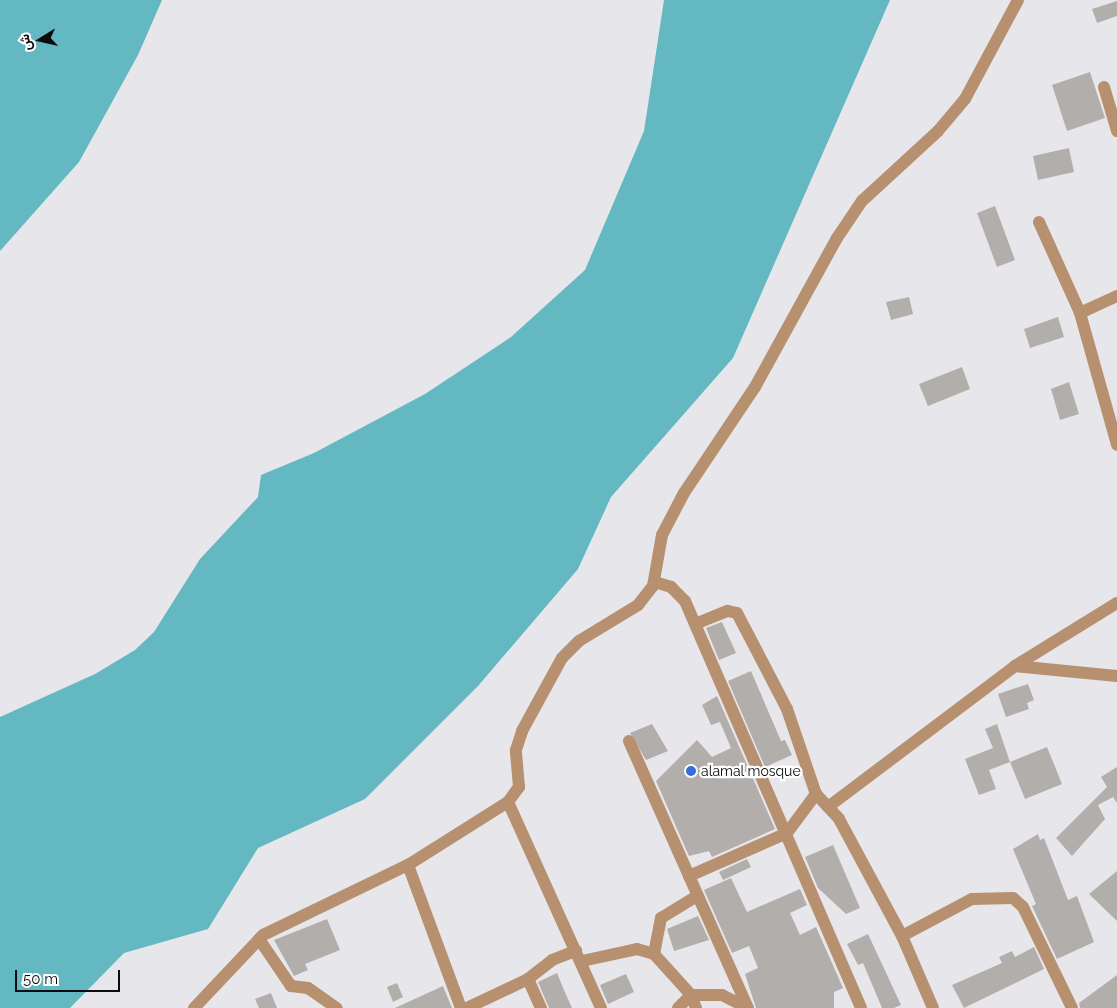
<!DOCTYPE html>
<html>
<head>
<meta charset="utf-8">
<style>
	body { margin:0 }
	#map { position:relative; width:1117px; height:1008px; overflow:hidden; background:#e7e7eb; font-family:Raleway,Vazirmatn,sans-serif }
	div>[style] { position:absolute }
	.water>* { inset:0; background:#63b8c1 }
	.building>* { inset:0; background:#b2aeab }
	.street>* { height:12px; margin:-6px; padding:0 6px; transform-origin:6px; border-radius:6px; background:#b79070 }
	.dots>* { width:14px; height:14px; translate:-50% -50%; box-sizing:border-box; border:2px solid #fff; border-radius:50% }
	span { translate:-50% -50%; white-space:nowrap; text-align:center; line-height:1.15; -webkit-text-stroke:4.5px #fff; paint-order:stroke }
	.poi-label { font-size:14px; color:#0c0c0e }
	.left { translate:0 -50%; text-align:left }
	.north { position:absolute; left:15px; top:15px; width:50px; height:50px; -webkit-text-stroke:4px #fff; paint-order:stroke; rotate:260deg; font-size:14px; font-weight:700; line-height:20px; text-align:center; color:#0c0c0e }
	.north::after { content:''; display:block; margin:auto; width:18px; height:22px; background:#0c0c0e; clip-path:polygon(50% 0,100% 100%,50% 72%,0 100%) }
	.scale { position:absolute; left:15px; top:970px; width:105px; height:22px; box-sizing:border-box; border:2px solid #0c0c0e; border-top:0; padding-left:6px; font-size:15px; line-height:18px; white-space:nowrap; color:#0c0c0e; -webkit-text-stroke:4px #fff; paint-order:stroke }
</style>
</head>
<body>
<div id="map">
	<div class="water">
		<i style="clip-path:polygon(0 0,162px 0,138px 55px,79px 162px,0 251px)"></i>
		<i style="clip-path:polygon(664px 0,890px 0,733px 358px,611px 497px,578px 569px,478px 686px,365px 799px,258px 848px,208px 929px,124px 953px,70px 1008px,0 1008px,0 717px,95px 674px,135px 650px,154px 632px,200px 559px,258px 497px,261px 475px,314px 453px,425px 394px,511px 337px,585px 270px,644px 131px)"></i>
	</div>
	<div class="building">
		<i style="clip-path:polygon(1117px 1px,1117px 16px,1097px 23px,1092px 9px)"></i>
		<i style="clip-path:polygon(1090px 72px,1105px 118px,1067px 131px,1052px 85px)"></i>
		<i style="clip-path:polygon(1069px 148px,1074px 172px,1038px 180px,1033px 156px)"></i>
		<i style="clip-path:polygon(995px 206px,1015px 260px,997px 267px,977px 213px)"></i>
		<i style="clip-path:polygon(909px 297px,913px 314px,891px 320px,886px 302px)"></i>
		<i style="clip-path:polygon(1058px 317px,1064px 337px,1030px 348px,1024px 329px)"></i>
		<i style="clip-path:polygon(962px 367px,970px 389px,928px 406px,919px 384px)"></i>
		<i style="clip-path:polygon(1069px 382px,1079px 414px,1060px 420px,1051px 389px)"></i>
		<i style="clip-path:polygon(722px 622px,736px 653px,719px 660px,706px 628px)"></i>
		<i style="clip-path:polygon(751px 671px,781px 741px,785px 740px,792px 755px,765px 767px,728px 681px)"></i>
		<i style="clip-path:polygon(1028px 684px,1034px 700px,1027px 703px,1029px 709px,1006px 717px,998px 694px)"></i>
		<i style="clip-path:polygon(717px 696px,775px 829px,712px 857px,709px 851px,689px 856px,656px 781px,697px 740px,712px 757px,731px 748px,720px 722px,711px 725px,702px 705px)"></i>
		<i style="clip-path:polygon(652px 724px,668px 751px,646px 760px,630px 733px)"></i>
		<i style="clip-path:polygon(997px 724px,1010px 762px,1047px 747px,1062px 784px,1025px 799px,1010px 762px,989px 770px,996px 789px,979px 795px,965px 759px,993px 748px,985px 729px)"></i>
		<i style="clip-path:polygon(1117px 767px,1117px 803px,1113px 797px,1098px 805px,1105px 819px,1072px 856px,1056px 838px,1107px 787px,1101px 777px)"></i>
		<i style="clip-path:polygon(1038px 834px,1040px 840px,1044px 838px,1068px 900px,1077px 896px,1094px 942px,1057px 959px,1032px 906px,1036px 904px,1013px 849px)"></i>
		<i style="clip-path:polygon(833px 845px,860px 908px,846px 914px,818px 888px,805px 857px)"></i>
		<i style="clip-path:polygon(747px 859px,751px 867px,723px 880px,719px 872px)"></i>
		<i style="clip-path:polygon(1117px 871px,1117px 921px,1089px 894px)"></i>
		<i style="clip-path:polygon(731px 878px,747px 912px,800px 889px,807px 905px,790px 913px,800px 935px,816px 927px,843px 988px,834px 992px,834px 1008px,756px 1008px,745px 974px,758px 968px,749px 946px,732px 953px,704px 890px)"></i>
		<i style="clip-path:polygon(698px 916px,709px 940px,674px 951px,667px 929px)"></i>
		<i style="clip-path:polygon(327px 919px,340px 950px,305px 964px,308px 970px,294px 976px,274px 940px)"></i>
		<i style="clip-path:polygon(868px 934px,901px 1005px,894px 1008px,882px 1008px,863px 963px,858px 965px,847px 944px)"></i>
		<i style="clip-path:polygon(1034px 947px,1044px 969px,964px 1008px,952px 985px,1002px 963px,999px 957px,1012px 951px,1015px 957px)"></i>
		<i style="clip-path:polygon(557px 973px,564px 990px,572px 1008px,549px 1008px,538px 982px)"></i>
		<i style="clip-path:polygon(626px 974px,634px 992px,608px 1004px,600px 985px)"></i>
		<i style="clip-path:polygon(1117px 975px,1117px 1008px,1080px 1008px,1079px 1003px)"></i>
		<i style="clip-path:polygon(397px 983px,403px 997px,393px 1002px,387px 987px)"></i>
		<i style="clip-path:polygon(443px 986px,452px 1008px,395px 1008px)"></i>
		<i style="clip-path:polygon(271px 993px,277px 1008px,259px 1008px,255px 999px)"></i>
	</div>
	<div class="street">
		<i style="left:1104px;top:87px;width:46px;rotate:73.5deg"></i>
		<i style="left:1039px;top:222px;width:100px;rotate:65.7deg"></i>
		<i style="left:1080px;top:313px;width:137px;rotate:74.3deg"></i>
		<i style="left:1080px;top:313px;width:41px;rotate:-24.7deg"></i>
		<i style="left:655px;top:582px;width:17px;rotate:17deg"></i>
		<i style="left:671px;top:587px;width:20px;rotate:45deg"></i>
		<i style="left:685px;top:601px;width:443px;rotate:66.6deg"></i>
		<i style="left:695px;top:624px;width:35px;rotate:-22deg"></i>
		<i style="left:728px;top:611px;width:9px;rotate:13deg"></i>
		<i style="left:737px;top:613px;width:108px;rotate:62.5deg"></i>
		<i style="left:787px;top:709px;width:90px;rotate:71.2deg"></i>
		<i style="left:816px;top:794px;width:34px;rotate:47deg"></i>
		<i style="left:839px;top:819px;width:133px;rotate:61.7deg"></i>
		<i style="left:902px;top:936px;width:78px;rotate:66.7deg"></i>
		<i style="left:1015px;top:666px;width:102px;rotate:5.6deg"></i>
		<i style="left:629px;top:741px;width:292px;rotate:66deg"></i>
		<i style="left:508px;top:802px;width:226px;rotate:65.7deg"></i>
		<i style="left:828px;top:807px;width:234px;rotate:-37deg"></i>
		<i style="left:1015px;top:666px;width:120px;rotate:-31.7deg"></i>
		<i style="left:408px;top:865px;width:153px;rotate:69.7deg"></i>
		<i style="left:689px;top:876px;width:107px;rotate:-23.7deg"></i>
		<i style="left:787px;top:833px;width:49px;rotate:-53.4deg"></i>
		<i style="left:902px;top:936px;width:79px;rotate:-27.9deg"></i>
		<i style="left:972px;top:899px;width:41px;rotate:-1.4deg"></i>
		<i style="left:1013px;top:898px;width:13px;rotate:42deg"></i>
		<i style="left:1023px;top:907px;width:112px;rotate:64.1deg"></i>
		<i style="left:259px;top:939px;width:57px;rotate:55.8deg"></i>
		<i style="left:291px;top:986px;width:17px;rotate:7deg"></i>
		<i style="left:308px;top:988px;width:35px;rotate:35deg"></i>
		<i style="left:654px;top:954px;width:37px;rotate:-79deg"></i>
		<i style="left:661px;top:918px;width:42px;rotate:-31.4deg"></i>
		<i style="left:582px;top:961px;width:56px;rotate:-12.3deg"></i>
		<i style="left:637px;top:949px;width:18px;rotate:16deg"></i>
		<i style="left:654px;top:954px;width:55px;rotate:47.9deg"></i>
		<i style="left:691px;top:995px;width:31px"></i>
		<i style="left:722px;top:995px;width:29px;rotate:27deg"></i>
		<i style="left:528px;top:979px;width:32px;rotate:66deg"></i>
		<i style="left:194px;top:1008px;width:100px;rotate:-46.6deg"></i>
		<i style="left:263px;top:935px;width:161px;rotate:-25.8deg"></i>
		<i style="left:408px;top:865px;width:118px;rotate:-32.2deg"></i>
		<i style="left:508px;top:802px;width:19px;rotate:-54deg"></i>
		<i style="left:519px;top:787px;width:37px;rotate:-95deg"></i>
		<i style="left:516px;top:750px;width:20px;rotate:-72deg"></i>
		<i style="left:522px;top:731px;width:83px;rotate:-61.3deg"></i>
		<i style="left:562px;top:658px;width:24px;rotate:-45deg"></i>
		<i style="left:579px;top:641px;width:69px;rotate:-31.4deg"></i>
		<i style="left:638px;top:605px;width:24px;rotate:-52deg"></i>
		<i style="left:653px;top:586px;width:52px;rotate:-80deg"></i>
		<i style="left:662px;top:535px;width:47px;rotate:-62.4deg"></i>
		<i style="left:684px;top:493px;width:128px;rotate:-56.2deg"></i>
		<i style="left:755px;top:387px;width:170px;rotate:-61.2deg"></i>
		<i style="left:837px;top:238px;width:45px;rotate:-56deg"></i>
		<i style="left:862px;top:201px;width:103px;rotate:-42.6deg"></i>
		<i style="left:938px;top:131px;width:42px;rotate:-49.8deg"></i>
		<i style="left:965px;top:99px;width:112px;rotate:-61.8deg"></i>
		<i style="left:467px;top:1008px;width:68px;rotate:-25.4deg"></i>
		<i style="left:528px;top:979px;width:31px;rotate:-38deg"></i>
		<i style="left:552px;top:960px;width:26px;rotate:-21deg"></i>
		<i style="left:678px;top:1008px;width:18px;rotate:-45deg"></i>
		<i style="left:691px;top:995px;width:14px;rotate:69deg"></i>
	</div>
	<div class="dots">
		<i style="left:691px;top:771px;background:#356bda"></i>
	</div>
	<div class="poi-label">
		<span class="left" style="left:701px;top:771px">alamal mosque</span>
	</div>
	<div class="north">ش</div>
	<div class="scale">50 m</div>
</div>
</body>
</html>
